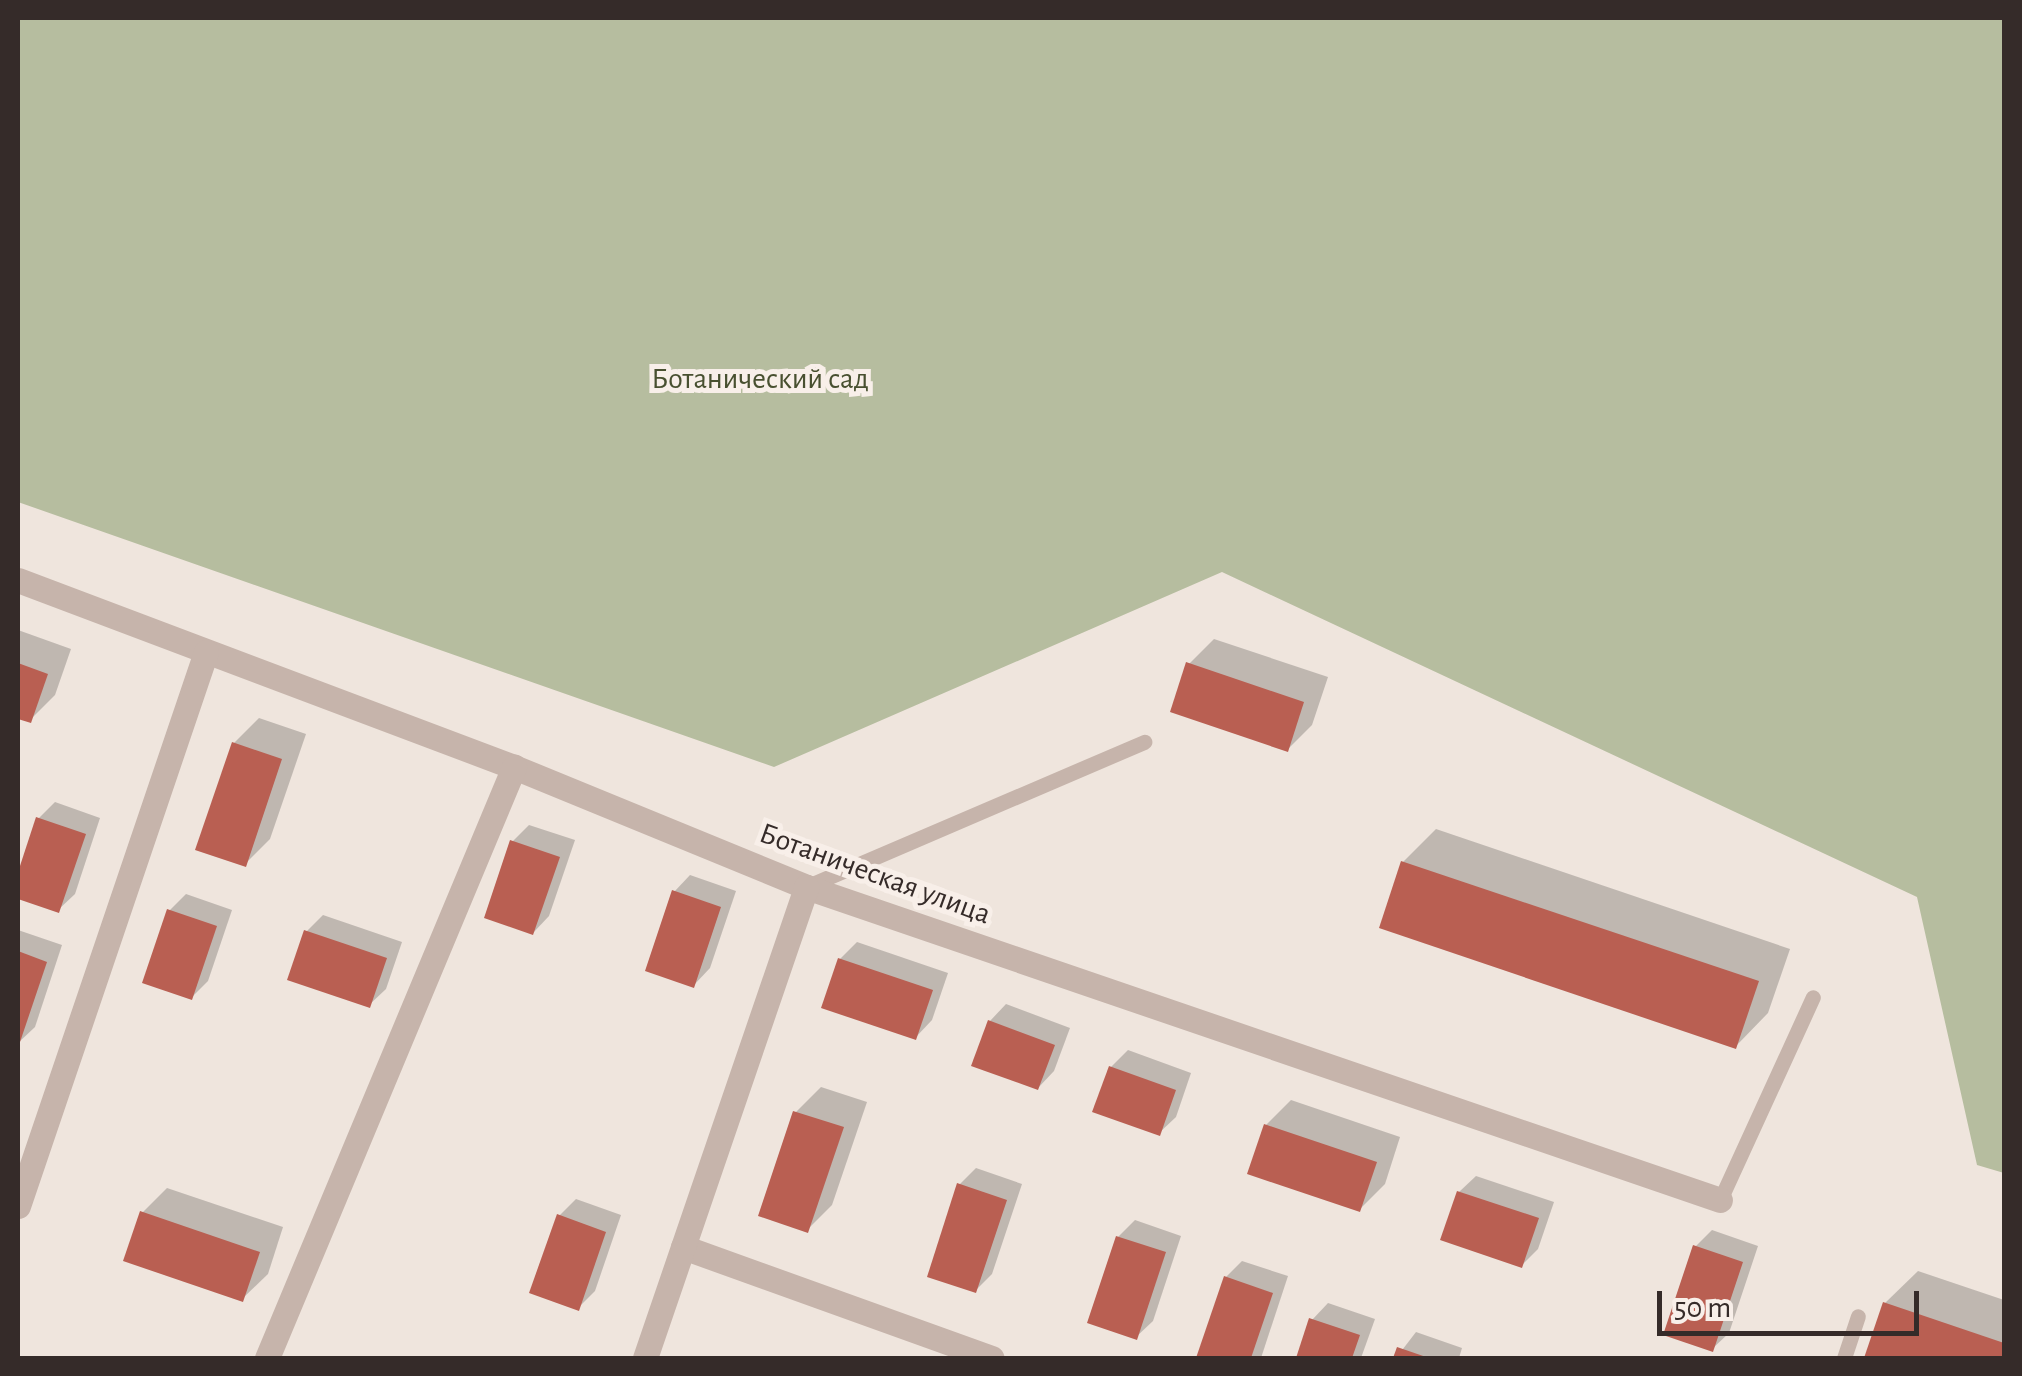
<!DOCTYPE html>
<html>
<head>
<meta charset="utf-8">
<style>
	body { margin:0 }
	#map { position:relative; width:2022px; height:1376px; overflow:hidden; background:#efe5dd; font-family:"Alegreya Sans",sans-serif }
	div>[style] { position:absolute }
	.green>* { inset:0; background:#b6bd9f }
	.shadow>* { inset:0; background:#0003 }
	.building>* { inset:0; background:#b95f52 }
	.lane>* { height:15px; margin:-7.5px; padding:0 7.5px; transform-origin:7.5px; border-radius:7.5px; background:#c6b4ab }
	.street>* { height:25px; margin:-12.5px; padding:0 12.5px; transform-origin:12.5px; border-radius:12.5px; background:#c6b4ab }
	span { translate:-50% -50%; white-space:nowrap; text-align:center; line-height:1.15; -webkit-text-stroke:10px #f8efe9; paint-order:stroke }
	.park-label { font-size:30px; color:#485030 }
	.street-label { font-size:30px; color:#352b29 }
	.frame { position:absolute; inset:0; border:20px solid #352b29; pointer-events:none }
	.scale { position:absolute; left:1657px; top:1291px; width:262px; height:45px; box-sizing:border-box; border:5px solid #352b29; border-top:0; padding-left:12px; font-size:30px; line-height:35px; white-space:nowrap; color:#352b29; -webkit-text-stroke:8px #f8efe9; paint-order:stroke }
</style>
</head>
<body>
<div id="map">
	<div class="green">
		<i style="clip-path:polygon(18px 18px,2004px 18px,2004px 1173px,1977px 1165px,1917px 897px,1222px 572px,774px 767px,18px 502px)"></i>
	</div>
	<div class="shadow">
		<i style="clip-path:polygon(18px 630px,71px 649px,55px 695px,30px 720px,18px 716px)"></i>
		<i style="clip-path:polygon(1214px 639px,1328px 677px,1312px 725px,1287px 750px,1189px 664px)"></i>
		<i style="clip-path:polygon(259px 718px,306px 734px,270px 839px,245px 864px,234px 743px)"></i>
		<i style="clip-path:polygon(55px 802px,100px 818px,75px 894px,58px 910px,18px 897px,38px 819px)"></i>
		<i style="clip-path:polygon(529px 825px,575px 840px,549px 916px,533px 933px,513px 841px)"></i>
		<i style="clip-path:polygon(1436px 829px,1790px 949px,1768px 1013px,1736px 1046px,1403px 862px)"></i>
		<i style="clip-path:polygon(690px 875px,736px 891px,710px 968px,694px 985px,674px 892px)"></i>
		<i style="clip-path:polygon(186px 894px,232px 910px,208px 981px,191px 998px,169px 911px)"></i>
		<i style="clip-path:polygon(323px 915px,402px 942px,386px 989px,369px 1005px,306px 932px)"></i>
		<i style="clip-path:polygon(18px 930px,62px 945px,35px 1027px,18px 1043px)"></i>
		<i style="clip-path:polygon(857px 942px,948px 973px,932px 1020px,916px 1037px,840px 959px)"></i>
		<i style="clip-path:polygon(1006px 1004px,1070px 1028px,1054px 1071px,1038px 1088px,990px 1021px)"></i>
		<i style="clip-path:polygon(1128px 1050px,1191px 1073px,1176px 1117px,1159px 1133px,1111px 1067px)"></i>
		<i style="clip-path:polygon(821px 1087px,867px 1102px,832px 1205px,807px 1230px,796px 1112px)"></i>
		<i style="clip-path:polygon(1291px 1100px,1400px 1137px,1385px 1184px,1360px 1209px,1266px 1125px)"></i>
		<i style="clip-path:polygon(976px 1168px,1022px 1184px,992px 1274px,976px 1290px,960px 1184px)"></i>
		<i style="clip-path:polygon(1476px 1176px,1554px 1202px,1538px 1249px,1522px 1265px,1459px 1192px)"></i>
		<i style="clip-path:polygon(167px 1188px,283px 1227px,268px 1274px,242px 1299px,142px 1213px)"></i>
		<i style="clip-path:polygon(576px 1199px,621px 1215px,595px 1291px,578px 1308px,559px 1216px)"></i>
		<i style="clip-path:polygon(1135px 1220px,1181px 1236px,1153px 1321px,1136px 1337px,1118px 1237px)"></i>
		<i style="clip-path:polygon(1712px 1230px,1758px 1246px,1729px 1333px,1712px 1349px,1695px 1247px)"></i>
		<i style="clip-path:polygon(1242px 1261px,1288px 1276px,1261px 1358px,1199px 1358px,1226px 1277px)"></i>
		<i style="clip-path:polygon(1918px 1271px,2004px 1300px,2004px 1358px,1867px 1358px,1885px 1303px)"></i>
		<i style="clip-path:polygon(1328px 1303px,1375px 1319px,1361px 1358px,1299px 1358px,1312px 1320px)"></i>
		<i style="clip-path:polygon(1416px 1332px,1462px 1348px,1459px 1358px,1396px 1358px)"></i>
	</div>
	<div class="building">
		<i style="clip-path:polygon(1186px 662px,1304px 702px,1288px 752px,1170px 712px)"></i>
		<i style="clip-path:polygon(18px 663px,48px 674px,31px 723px,18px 719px)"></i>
		<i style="clip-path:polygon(232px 742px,282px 759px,246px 867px,195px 850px)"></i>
		<i style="clip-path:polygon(36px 817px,86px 834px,59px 913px,18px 899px,18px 872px)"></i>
		<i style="clip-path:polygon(510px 840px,560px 857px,533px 935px,484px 918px)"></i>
		<i style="clip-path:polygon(1401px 861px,1759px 981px,1736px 1049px,1379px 928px)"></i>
		<i style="clip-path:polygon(672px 890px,721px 907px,694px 988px,645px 971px)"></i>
		<i style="clip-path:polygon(167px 909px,217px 926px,192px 1000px,142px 983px)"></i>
		<i style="clip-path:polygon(304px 930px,387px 958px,370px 1008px,287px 980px)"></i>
		<i style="clip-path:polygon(18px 951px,47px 962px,18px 1048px)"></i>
		<i style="clip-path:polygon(838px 958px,933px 990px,916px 1040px,821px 1008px)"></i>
		<i style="clip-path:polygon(988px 1020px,1055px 1045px,1038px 1090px,971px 1066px)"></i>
		<i style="clip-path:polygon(1109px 1066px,1176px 1090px,1160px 1136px,1092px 1112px)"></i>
		<i style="clip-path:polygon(793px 1111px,844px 1127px,808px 1233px,758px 1216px)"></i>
		<i style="clip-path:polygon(1264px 1124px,1377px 1162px,1360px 1212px,1247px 1174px)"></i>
		<i style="clip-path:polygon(957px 1183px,1007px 1200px,976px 1293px,927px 1277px)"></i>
		<i style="clip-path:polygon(1457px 1191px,1539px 1218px,1522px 1268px,1440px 1240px)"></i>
		<i style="clip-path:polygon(140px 1211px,260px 1252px,243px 1302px,123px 1261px)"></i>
		<i style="clip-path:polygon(557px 1214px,606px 1232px,579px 1311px,529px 1293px)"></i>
		<i style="clip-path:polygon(1116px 1236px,1166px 1252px,1137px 1340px,1087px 1323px)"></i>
		<i style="clip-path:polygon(1693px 1245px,1743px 1262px,1713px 1352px,1663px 1335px)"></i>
		<i style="clip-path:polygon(1224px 1276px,1273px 1293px,1251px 1358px,1196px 1358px)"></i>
		<i style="clip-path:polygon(1883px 1302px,2004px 1343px,2004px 1358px,1864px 1358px)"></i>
		<i style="clip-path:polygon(1309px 1318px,1360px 1335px,1352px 1358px,1296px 1358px)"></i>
		<i style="clip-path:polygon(1397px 1347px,1429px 1358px,1393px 1358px)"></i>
	</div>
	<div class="lane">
		<i style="left:808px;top:886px;width:366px;rotate:-23.2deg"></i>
		<i style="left:1720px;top:1200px;width:223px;rotate:-65.4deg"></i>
		<i style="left:1844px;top:1358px;width:44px;rotate:-71.6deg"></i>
	</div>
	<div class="street">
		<i style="left:18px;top:580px;width:530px;rotate:20.66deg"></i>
		<i style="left:514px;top:767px;width:316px;rotate:22.3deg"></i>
		<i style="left:806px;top:887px;width:966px;rotate:18.9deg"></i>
		<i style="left:18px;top:1206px;width:585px;rotate:-71.26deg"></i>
		<i style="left:683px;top:1247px;width:328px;rotate:19.8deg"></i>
		<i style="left:267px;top:1358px;width:641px;rotate:-67.32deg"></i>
		<i style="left:645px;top:1358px;width:498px;rotate:-71.1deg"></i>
	</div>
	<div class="park-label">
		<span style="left:760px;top:379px">Ботанический сад</span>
	</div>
	<div class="street-label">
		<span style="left:875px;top:874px;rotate:20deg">Ботаническая улица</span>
	</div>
	<div class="frame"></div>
	<div class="scale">50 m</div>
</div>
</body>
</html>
